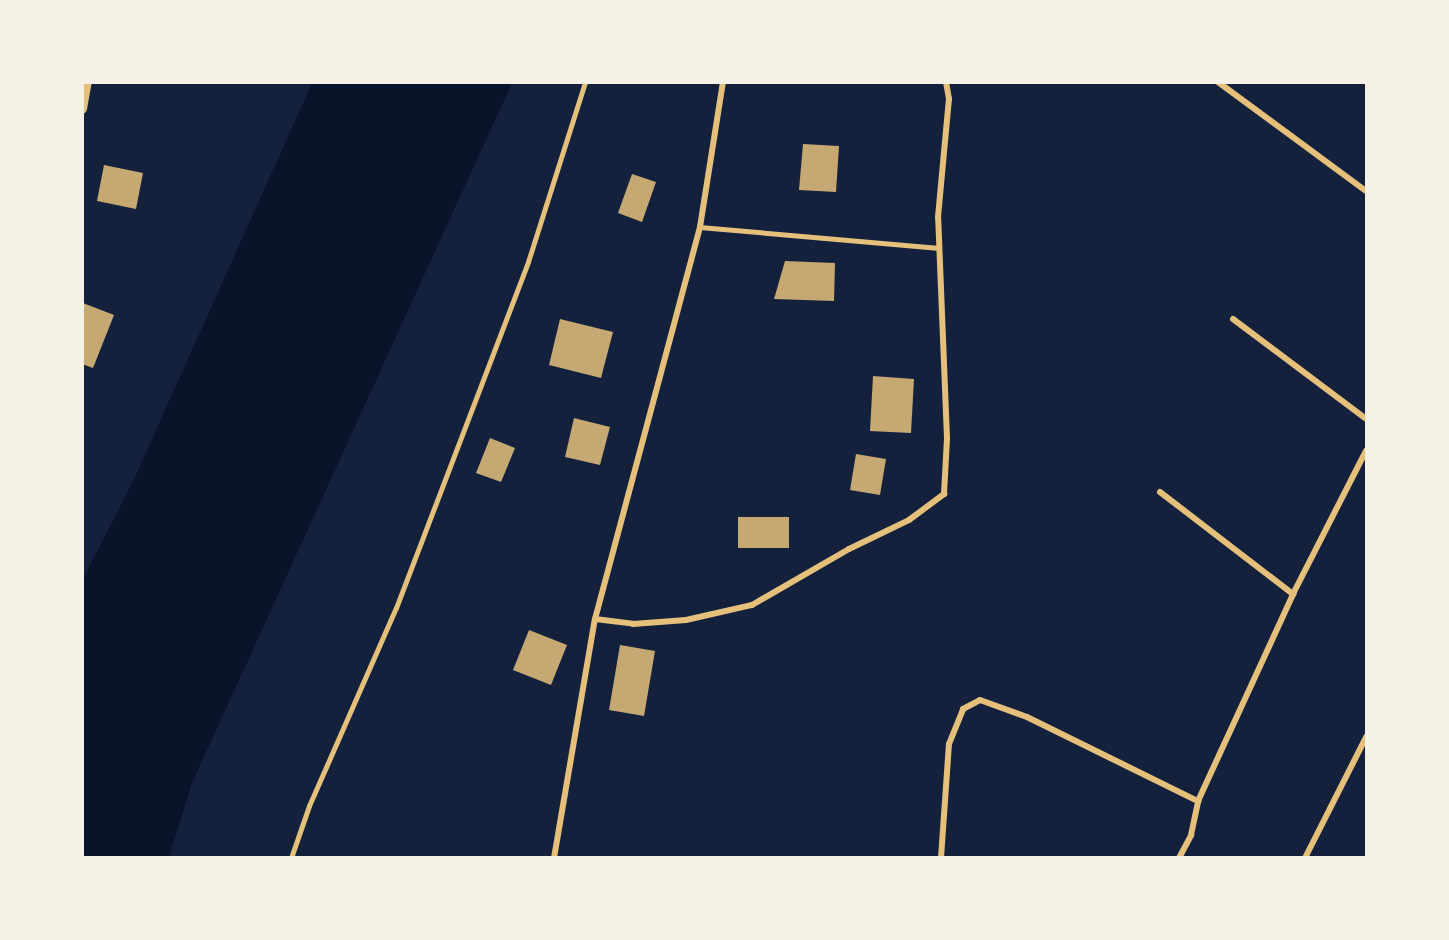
<!DOCTYPE html>
<html>
<head>
<meta charset="utf-8">
<style>
	body { margin:0 }
	#map { position:relative; width:1449px; height:940px; overflow:hidden; background:#14213d; font-family:Overpass,sans-serif }
	div>[style] { position:absolute }
	.water>* { inset:0; background:#0b132b }
	.building>* { inset:0; background:#c6a872 }
	.service>* { height:4.5px; margin:-2.25px; padding:0 2.25px; transform-origin:2.25px; border-radius:2.25px; background:#e5c07b }
	.minor>* { height:6px; margin:-3px; padding:0 3px; transform-origin:3px; border-radius:3px; background:#e5c07b }
	.tertiary>* { height:10px; margin:-5px; padding:0 5px; transform-origin:5px; border-radius:5px; background:#e5c07b }
	span { translate:-50% -50%; white-space:nowrap; text-align:center; line-height:1.15; -webkit-text-stroke:4.5px #f6f1e7; paint-order:stroke }
	.frame { position:absolute; inset:0; border:84px solid #f6f1e7; pointer-events:none }
</style>
</head>
<body>
<div id="map">
	<div class="water">
		<i style="clip-path:polygon(312px 83px,512px 83px,192px 783px,169px 857px,83px 857px,83px 579px,134px 479px)"></i>
	</div>
	<div class="building">
		<i style="clip-path:polygon(803px 144px,839px 146px,836px 192px,799px 190px)"></i>
		<i style="clip-path:polygon(104px 165px,143px 173px,136px 209px,97px 201px)"></i>
		<i style="clip-path:polygon(632px 174px,656px 182px,642px 222px,618px 213px)"></i>
		<i style="clip-path:polygon(785px 261px,835px 263px,834px 301px,774px 299px)"></i>
		<i style="clip-path:polygon(83px 303px,114px 315px,93px 368px,82px 364px)"></i>
		<i style="clip-path:polygon(560px 319px,613px 332px,601px 378px,549px 365px)"></i>
		<i style="clip-path:polygon(873px 376px,914px 379px,911px 433px,870px 431px)"></i>
		<i style="clip-path:polygon(574px 418px,610px 427px,600px 465px,565px 457px)"></i>
		<i style="clip-path:polygon(490px 438px,515px 448px,501px 482px,476px 473px)"></i>
		<i style="clip-path:polygon(856px 454px,886px 459px,880px 495px,850px 490px)"></i>
		<i style="clip-path:polygon(738px 517px,789px 517px,789px 548px,738px 548px)"></i>
		<i style="clip-path:polygon(529px 630px,567px 645px,551px 685px,513px 670px)"></i>
		<i style="clip-path:polygon(620px 645px,655px 651px,644px 716px,609px 710px)"></i>
	</div>
	<div class="service">
		<i style="left:700px;top:227px;width:240px;rotate:5deg"></i>
		<i style="left:291px;top:858px;width:55px;rotate:-70.9deg"></i>
		<i style="left:309px;top:806px;width:216px;rotate:-66.3deg"></i>
		<i style="left:396px;top:608px;width:370px;rotate:-69.1deg"></i>
		<i style="left:528px;top:262px;width:189px;rotate:-72.4deg"></i>
	</div>
	<div class="minor">
		<i style="left:1218px;top:82px;width:184px;rotate:36.4deg"></i>
		<i style="left:1233px;top:319px;width:166px;rotate:36.9deg"></i>
		<i style="left:1160px;top:492px;width:168px;rotate:37.5deg"></i>
		<i style="left:595px;top:619px;width:38px;rotate:7deg"></i>
		<i style="left:633px;top:624px;width:53px;rotate:-4.3deg"></i>
		<i style="left:686px;top:620px;width:68px;rotate:-12.8deg"></i>
		<i style="left:752px;top:605px;width:112px;rotate:-30deg"></i>
		<i style="left:849px;top:549px;width:67px;rotate:-25.8deg"></i>
		<i style="left:909px;top:520px;width:44px;rotate:-36.6deg"></i>
		<i style="left:944px;top:494px;width:56px;rotate:-86.9deg"></i>
		<i style="left:947px;top:438px;width:221px;rotate:-92.3deg"></i>
		<i style="left:938px;top:217px;width:119px;rotate:-84.7deg"></i>
		<i style="left:949px;top:99px;width:17px;rotate:-100deg"></i>
		<i style="left:554px;top:858px;width:242px;rotate:-80.3deg"></i>
		<i style="left:595px;top:619px;width:406px;rotate:-75deg"></i>
		<i style="left:700px;top:227px;width:147px;rotate:-81deg"></i>
		<i style="left:941px;top:858px;width:114px;rotate:-86deg"></i>
		<i style="left:949px;top:744px;width:38px;rotate:-68deg"></i>
		<i style="left:963px;top:709px;width:19px;rotate:-28deg"></i>
		<i style="left:980px;top:700px;width:50px;rotate:19.9deg"></i>
		<i style="left:1027px;top:717px;width:191px;rotate:26.2deg"></i>
		<i style="left:1179px;top:858px;width:26px;rotate:-62deg"></i>
		<i style="left:1191px;top:835px;width:35px;rotate:-78deg"></i>
		<i style="left:1198px;top:801px;width:228px;rotate:-65.3deg"></i>
		<i style="left:1293px;top:594px;width:161px;rotate:-63deg"></i>
		<i style="left:1305px;top:858px;width:136px;rotate:-63.2deg"></i>
	</div>
	<div class="tertiary">
		<i style="left:82px;top:109px;width:27px;rotate:-80deg"></i>
	</div>
	<div class="frame"></div>
</div>
</body>
</html>
